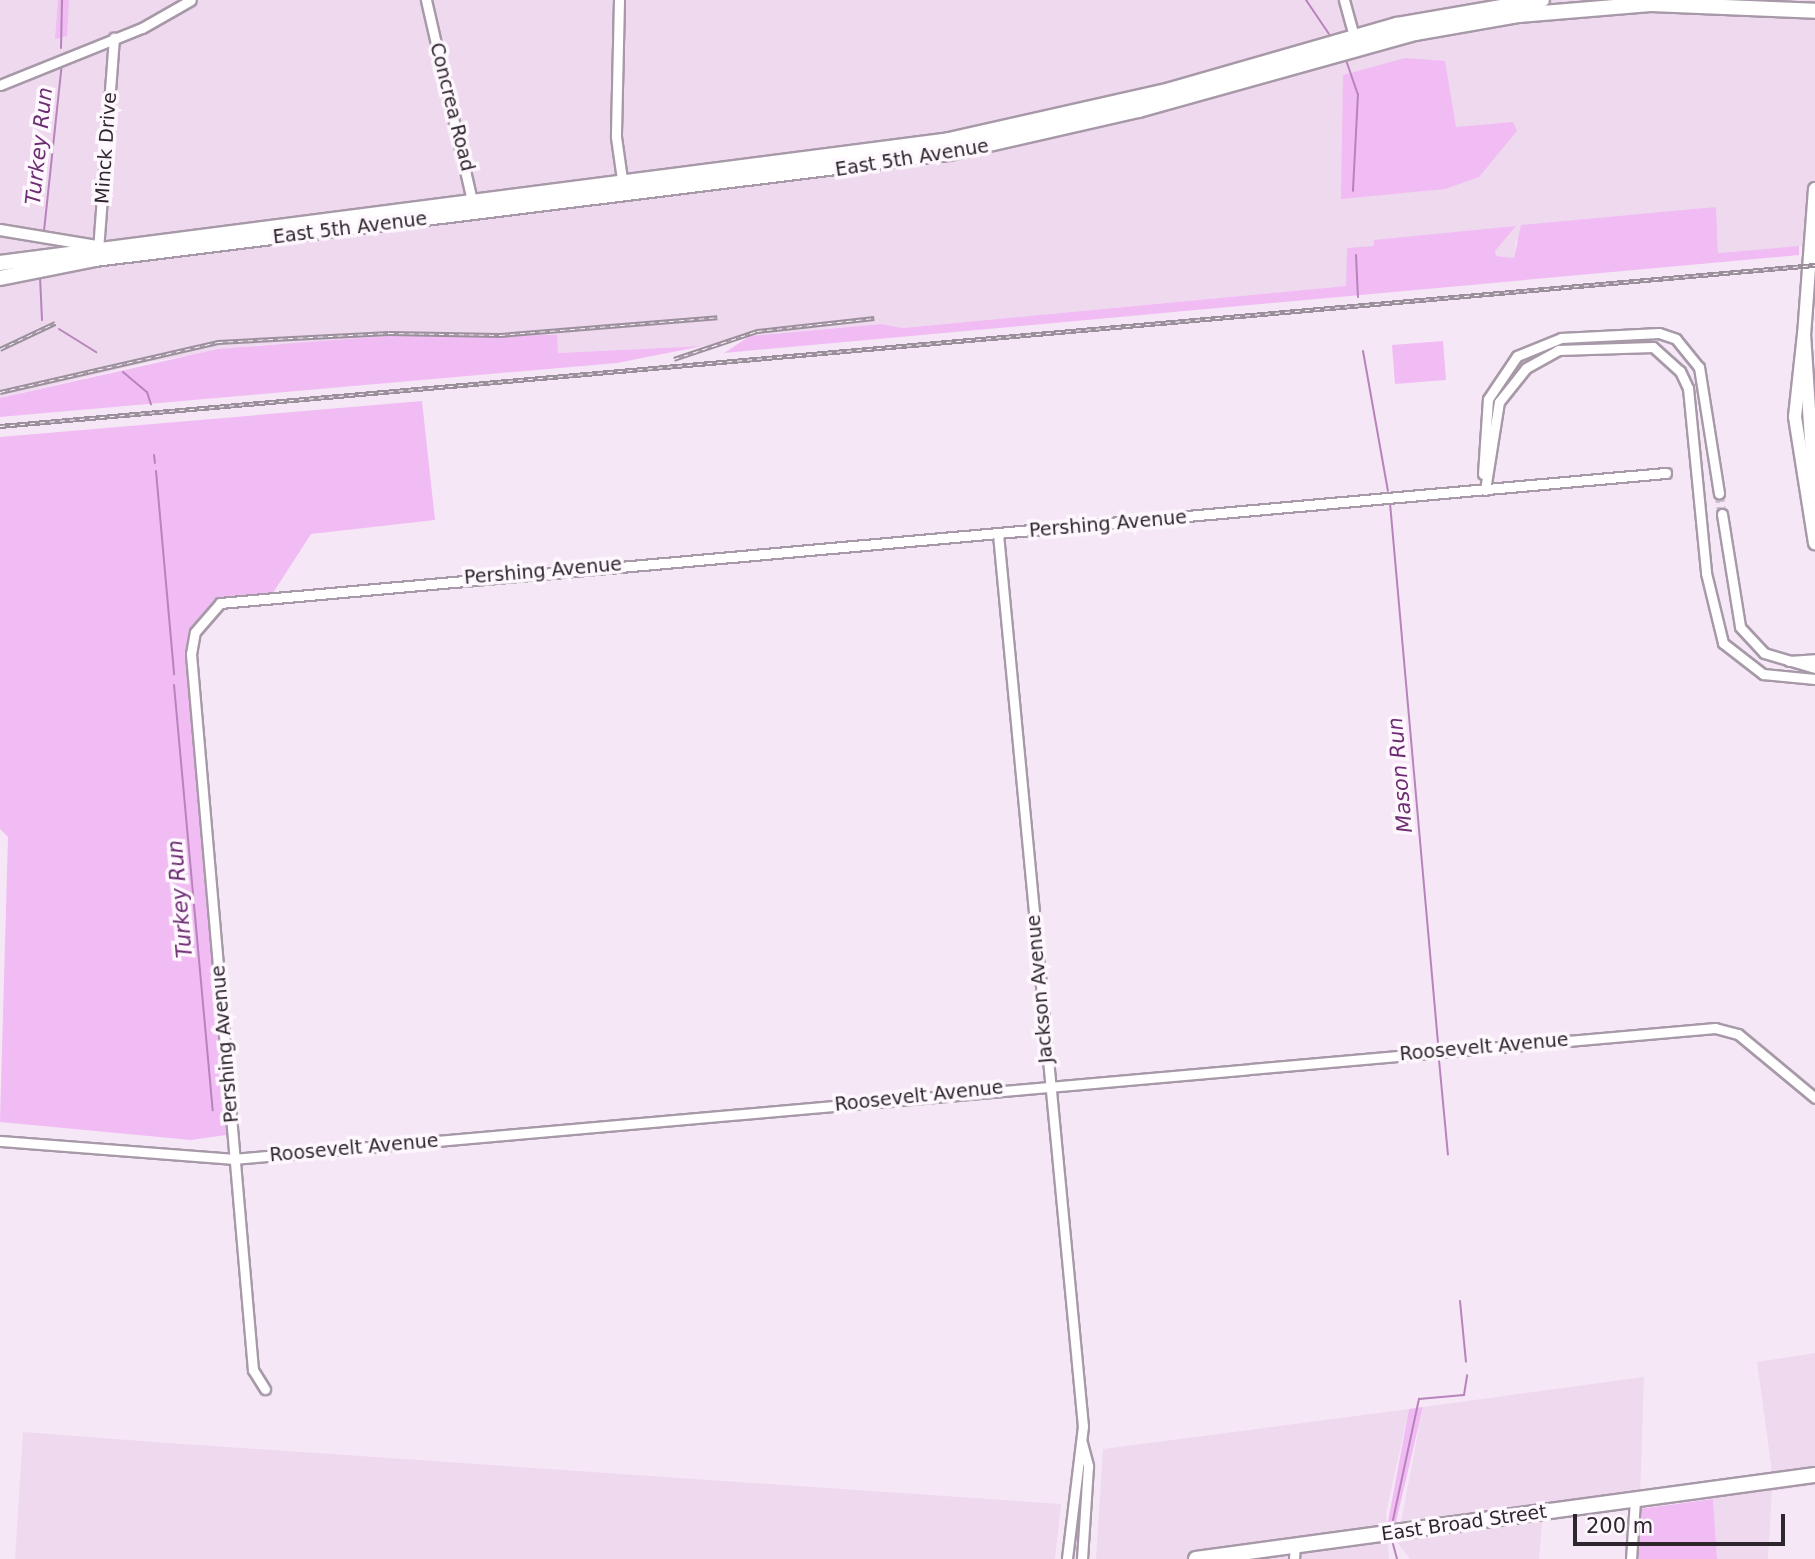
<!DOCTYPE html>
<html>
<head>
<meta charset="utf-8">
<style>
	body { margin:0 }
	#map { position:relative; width:1815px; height:1559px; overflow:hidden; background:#f6e7f7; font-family:"DejaVu Sans",sans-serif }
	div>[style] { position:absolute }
	.built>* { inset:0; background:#eed9ee }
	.green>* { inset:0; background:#f0bcf3 }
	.stream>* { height:2px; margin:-1px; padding:0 1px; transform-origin:1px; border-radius:1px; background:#b783ba }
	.minor-tunnel>* { height:9px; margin-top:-4.5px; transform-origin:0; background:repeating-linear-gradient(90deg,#cec1cf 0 9px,transparent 0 13.5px) }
	.roads { filter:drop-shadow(2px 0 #a799a8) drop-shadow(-2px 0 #a799a8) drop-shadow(0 2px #a799a8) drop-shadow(0 -2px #a799a8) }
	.minor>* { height:9px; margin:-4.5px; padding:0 4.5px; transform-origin:4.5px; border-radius:4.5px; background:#fff }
	.tertiary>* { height:10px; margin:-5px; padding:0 5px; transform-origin:5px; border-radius:5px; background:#fff }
	.secondary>* { height:12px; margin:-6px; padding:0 6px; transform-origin:6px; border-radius:6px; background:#fff }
	.primary>* { height:14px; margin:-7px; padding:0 7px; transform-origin:7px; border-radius:7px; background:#fff }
	.rail>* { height:4.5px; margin-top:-2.25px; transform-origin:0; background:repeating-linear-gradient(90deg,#fef8fe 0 5px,#9a8f9a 0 10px); box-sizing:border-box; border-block:2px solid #9a8f9a }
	span { translate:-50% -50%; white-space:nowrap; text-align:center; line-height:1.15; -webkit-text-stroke:7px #fef8fe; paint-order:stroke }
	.street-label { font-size:19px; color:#2d272d }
	.water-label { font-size:21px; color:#6c2c71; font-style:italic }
	.scale { position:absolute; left:1573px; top:1514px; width:212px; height:32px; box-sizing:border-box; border:4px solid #2d272d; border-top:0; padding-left:9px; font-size:21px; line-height:24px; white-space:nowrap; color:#2d272d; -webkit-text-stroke:5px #fef8fe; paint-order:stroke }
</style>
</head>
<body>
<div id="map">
	<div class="built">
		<i style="clip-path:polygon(0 0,1815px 0,1815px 245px,1718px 253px,1716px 207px,1516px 241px,1514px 258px,1495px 256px,1495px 251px,1374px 241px,1375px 246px,1347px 249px,1347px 286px,903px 328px,880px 324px,750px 336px,703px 346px,557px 353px,556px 335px,258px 345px,149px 362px,0 398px)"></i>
		<i style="clip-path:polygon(1815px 1353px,1815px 1485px,1772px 1491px,1768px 1559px,1717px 1559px,1712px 1488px,1773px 1479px,1757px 1362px)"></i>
		<i style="clip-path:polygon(1644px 1377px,1640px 1498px,1543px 1511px,1539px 1559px,1410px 1559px,1397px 1542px,1423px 1407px)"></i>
		<i style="clip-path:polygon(1409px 1409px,1386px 1513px,1389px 1559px,1096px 1559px,1103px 1449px)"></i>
		<i style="clip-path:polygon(23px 1432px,168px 1443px,1061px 1504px,1055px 1559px,15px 1559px)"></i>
	</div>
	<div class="green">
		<i style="clip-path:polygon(58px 0,69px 0,67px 36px,55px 39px)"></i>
		<i style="clip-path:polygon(1405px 58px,1445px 61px,1456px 127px,1513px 122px,1517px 131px,1479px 177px,1445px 189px,1341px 199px,1343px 75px)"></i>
		<i style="clip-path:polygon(1716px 207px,1718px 253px,1799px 246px,1799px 255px,724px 353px,750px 336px,881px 324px,903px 328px,1346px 286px,1347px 248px,1374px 246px,1374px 240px,1516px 226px,1495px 251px,1496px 256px,1514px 258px,1521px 225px)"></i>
		<i style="clip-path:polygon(557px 335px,558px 353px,703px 346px,617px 363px,0 417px,0 398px,218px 349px,386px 336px)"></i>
		<i style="clip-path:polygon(1443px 341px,1446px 380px,1395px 384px,1392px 345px)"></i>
		<i style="clip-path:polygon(422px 401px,435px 520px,311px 534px,271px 596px,225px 601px,193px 639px,233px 1134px,191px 1140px,0 1122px,8px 837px,0 829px,0 437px)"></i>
		<i style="clip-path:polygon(1423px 1407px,1396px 1522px,1388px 1522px,1409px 1409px)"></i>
		<i style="clip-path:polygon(1713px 1499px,1717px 1559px,1637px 1559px,1639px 1509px)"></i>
	</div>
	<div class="stream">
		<i style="left:1306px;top:0;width:41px;rotate:55.9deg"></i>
		<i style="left:61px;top:48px;width:48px;rotate:-88.8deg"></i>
		<i style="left:1346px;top:60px;width:36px;rotate:71deg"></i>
		<i style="left:1358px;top:94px;width:97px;rotate:93deg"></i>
		<i style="left:44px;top:231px;width:169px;rotate:-83.9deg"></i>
		<i style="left:1356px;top:255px;width:42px;rotate:87.3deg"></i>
		<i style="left:40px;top:277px;width:43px;rotate:87.3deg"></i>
		<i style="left:59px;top:329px;width:44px;rotate:31.9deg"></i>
		<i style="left:1363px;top:351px;width:142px;rotate:79.9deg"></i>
		<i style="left:123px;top:372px;width:31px;rotate:40deg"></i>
		<i style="left:147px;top:392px;width:13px;rotate:72deg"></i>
		<i style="left:154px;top:455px;width:8px;rotate:83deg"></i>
		<i style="left:156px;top:471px;width:204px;rotate:84.9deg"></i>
		<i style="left:1390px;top:503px;width:542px;rotate:84.92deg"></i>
		<i style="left:174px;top:685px;width:427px;rotate:84.8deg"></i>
		<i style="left:1439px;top:1060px;width:95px;rotate:84.6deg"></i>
		<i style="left:1460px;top:1301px;width:61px;rotate:84.4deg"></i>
		<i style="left:1393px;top:1520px;width:124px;rotate:-77.9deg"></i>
		<i style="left:1419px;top:1399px;width:45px;rotate:-5.1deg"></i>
		<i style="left:1464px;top:1395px;width:20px;rotate:-81deg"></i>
		<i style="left:1393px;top:1544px;width:16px;rotate:75deg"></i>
	</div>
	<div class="minor-tunnel">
		<i style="left:1719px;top:493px;width:21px;rotate:82deg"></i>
	</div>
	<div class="roads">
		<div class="minor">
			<i style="left:426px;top:0;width:210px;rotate:77.1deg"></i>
			<i style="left:619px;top:0;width:137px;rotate:91.3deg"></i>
			<i style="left:616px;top:137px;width:49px;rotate:81.9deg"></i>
			<i style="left:1344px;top:0;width:41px;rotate:74.6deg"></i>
			<i style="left:0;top:85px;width:153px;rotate:-21.9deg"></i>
			<i style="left:142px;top:28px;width:56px;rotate:-29.7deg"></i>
			<i style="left:98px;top:250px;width:213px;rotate:-85.7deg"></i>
			<i style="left:1483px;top:474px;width:75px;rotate:-86.2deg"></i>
			<i style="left:1488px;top:399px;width:52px;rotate:-56deg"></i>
			<i style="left:1517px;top:356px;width:48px;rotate:-22.2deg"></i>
			<i style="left:1561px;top:338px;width:98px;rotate:-2.9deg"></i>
			<i style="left:1659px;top:333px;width:18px;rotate:19deg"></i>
			<i style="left:1676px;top:339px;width:36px;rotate:51deg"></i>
			<i style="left:1699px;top:367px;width:128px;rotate:81deg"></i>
			<i style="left:1485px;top:490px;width:89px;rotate:-81deg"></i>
			<i style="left:1499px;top:402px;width:43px;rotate:-51.5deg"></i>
			<i style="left:1526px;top:368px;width:37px;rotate:-29deg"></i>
			<i style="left:1558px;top:350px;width:95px;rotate:-1.8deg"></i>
			<i style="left:1653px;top:347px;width:36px;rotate:42deg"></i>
			<i style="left:1680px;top:371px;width:19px;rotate:65deg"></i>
			<i style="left:1688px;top:388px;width:186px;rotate:84.4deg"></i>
			<i style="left:1706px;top:573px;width:72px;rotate:76.3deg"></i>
			<i style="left:1723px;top:643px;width:51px;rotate:37.8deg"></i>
			<i style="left:1763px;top:674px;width:52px;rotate:5.5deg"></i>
			<i style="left:1722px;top:514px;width:114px;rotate:80.9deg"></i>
			<i style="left:1740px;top:627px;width:35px;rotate:47deg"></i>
			<i style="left:1764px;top:653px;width:53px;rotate:16.4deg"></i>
			<i style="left:998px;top:534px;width:896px;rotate:84.56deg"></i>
			<i style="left:1083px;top:1426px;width:134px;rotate:96.9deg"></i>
			<i style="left:1789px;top:661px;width:26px;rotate:-4deg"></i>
			<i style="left:0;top:1141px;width:234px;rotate:4.4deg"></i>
			<i style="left:233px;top:1159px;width:1488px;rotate:-5.05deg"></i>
			<i style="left:1715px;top:1028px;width:24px;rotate:15deg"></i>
			<i style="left:1738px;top:1034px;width:100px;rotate:39.7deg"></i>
			<i style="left:265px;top:1389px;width:22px;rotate:-122deg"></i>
			<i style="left:253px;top:1370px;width:719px;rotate:-94.95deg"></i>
			<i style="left:191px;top:654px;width:22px;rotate:-80deg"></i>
			<i style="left:195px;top:632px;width:38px;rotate:-49deg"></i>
			<i style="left:220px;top:603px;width:1452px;rotate:-5.14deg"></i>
			<i style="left:1082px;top:1443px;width:24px;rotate:75deg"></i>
			<i style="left:1088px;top:1466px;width:93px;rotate:93.7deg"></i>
			<i style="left:1294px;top:1559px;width:13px;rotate:-86deg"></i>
			<i style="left:1631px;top:1559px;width:59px;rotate:-86.1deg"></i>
		</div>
		<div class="tertiary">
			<i style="left:0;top:230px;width:98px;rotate:9.4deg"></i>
		</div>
		<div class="secondary">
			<i style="left:1815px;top:189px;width:145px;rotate:94.3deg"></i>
			<i style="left:1804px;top:334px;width:164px;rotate:86.2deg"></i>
			<i style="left:1804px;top:334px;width:83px;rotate:96.2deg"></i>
			<i style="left:1795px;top:417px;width:128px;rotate:81deg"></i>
		</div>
		<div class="primary">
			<i style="left:0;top:263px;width:957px;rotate:-7.38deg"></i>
			<i style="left:949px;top:140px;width:227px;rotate:-12.7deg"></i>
			<i style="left:1170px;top:90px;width:236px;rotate:-16deg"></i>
			<i style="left:1397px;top:25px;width:147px;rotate:-9.8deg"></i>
			<i style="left:0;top:278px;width:97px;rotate:-11.3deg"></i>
			<i style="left:95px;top:259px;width:861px;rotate:-7.08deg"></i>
			<i style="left:949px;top:153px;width:195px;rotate:-12.8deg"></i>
			<i style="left:1139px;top:110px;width:287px;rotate:-15.6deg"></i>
			<i style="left:1415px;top:33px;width:106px;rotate:-9.8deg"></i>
			<i style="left:1519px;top:15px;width:132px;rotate:-4.8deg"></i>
			<i style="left:1651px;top:4px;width:164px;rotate:2.4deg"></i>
			<i style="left:1196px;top:1559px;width:625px;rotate:-7.73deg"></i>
		</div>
	</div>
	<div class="rail">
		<i style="left:0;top:349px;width:61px;rotate:-25.3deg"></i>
		<i style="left:674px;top:359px;width:88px;rotate:-18.6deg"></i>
		<i style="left:757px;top:331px;width:118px;rotate:-6.3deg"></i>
		<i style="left:0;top:392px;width:224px;rotate:-12.9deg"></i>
		<i style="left:218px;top:342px;width:171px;rotate:-3deg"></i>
		<i style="left:389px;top:333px;width:111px;rotate:1deg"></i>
		<i style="left:500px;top:335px;width:218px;rotate:-4.7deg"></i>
		<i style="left:0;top:426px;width:1822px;rotate:-5.07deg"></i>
	</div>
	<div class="street-label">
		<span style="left:452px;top:107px;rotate:76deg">Concrea Road</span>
		<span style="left:106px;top:148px;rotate:-86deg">Minck Drive</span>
		<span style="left:912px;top:158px;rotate:-9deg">East 5th Avenue</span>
		<span style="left:350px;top:228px;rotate:-7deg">East 5th Avenue</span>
		<span style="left:1108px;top:524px;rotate:-5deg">Pershing Avenue</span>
		<span style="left:543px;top:571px;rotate:-5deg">Pershing Avenue</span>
		<span style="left:1040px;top:989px;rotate:-95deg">Jackson Avenue</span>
		<span style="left:225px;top:1044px;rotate:-95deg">Pershing Avenue</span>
		<span style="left:1484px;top:1047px;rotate:-5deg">Roosevelt Avenue</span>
		<span style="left:919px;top:1096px;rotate:-6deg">Roosevelt Avenue</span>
		<span style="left:354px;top:1148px;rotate:-5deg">Roosevelt Avenue</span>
		<span style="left:1464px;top:1523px;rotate:-8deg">East Broad Street</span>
	</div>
	<div class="water-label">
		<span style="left:39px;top:146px;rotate:-84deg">Turkey Run</span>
		<span style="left:1400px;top:775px;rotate:-95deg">Mason Run</span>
		<span style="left:180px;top:899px;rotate:-95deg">Turkey Run</span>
	</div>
	<div class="scale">200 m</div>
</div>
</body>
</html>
